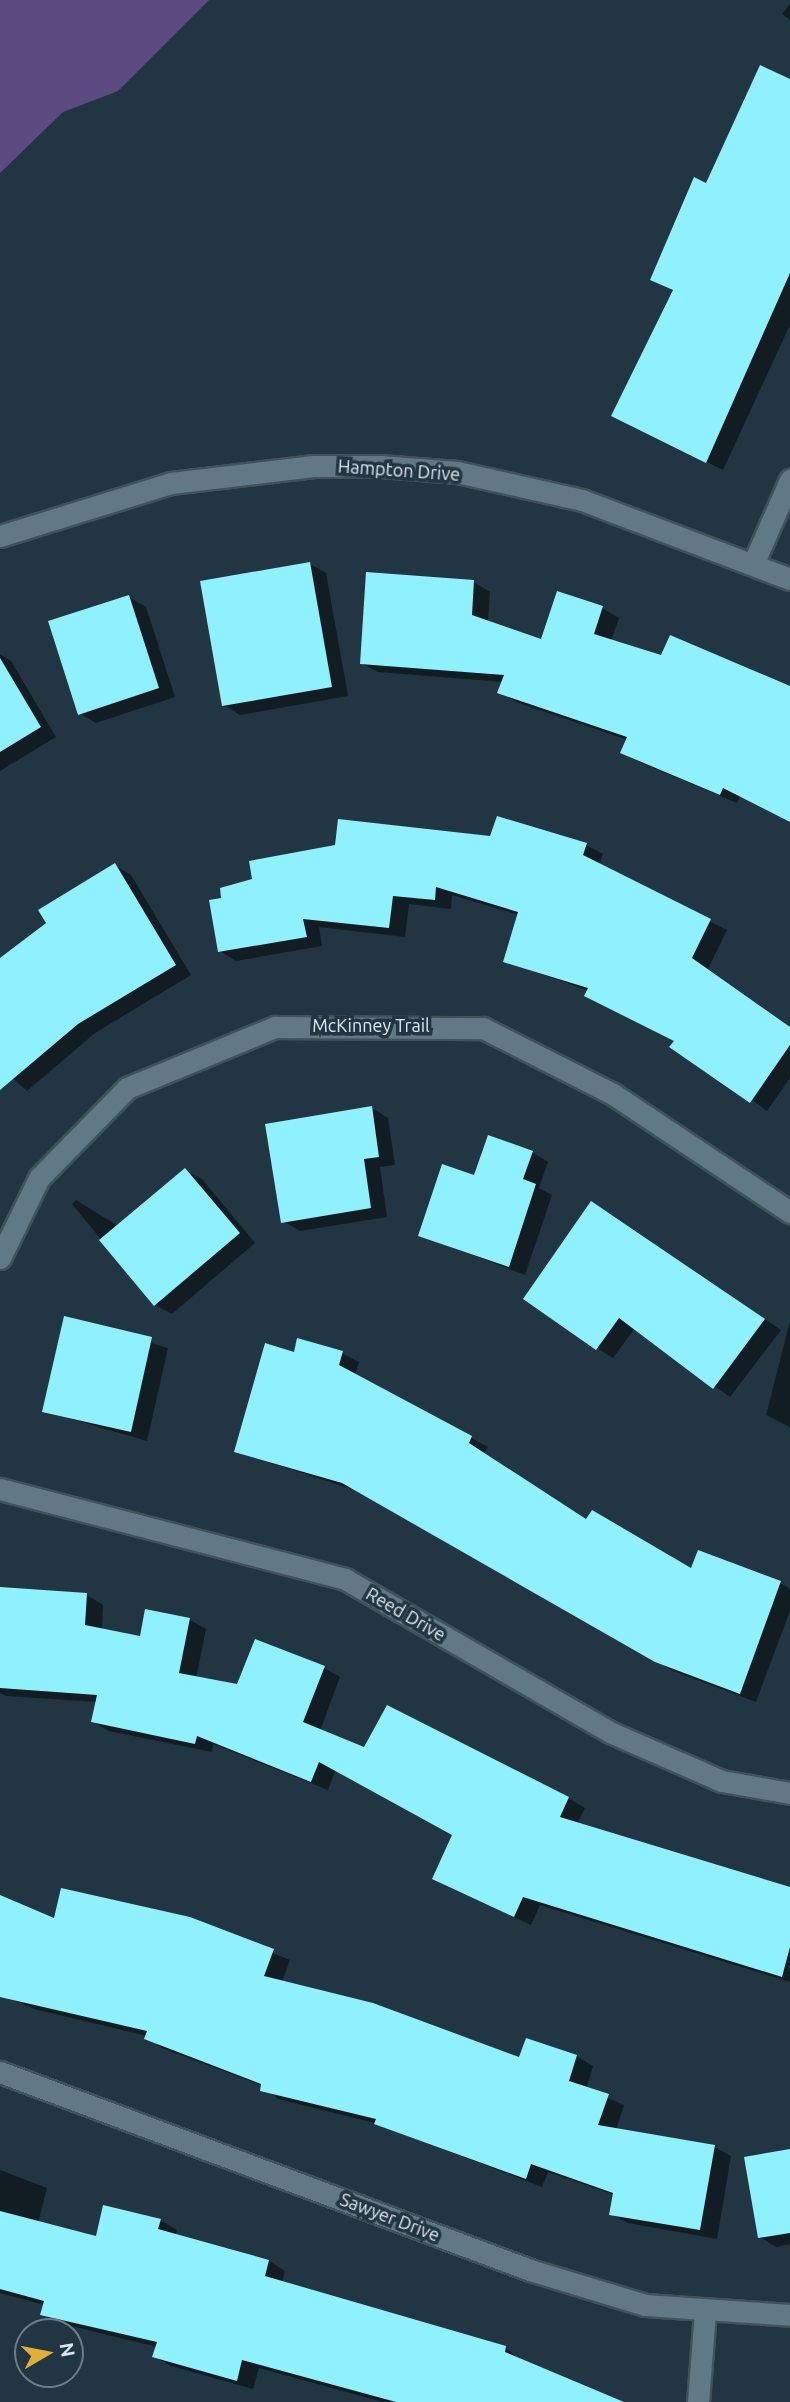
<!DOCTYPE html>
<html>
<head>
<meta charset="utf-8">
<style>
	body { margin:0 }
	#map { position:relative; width:790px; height:2402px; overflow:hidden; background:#213642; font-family:Ubuntu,sans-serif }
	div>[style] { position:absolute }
	.green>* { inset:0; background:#5c4b80 }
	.shadow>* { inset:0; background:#0007 }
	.building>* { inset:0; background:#8ff1fd }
	.roads { filter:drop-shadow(2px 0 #40525c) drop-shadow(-2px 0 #40525c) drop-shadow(0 2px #40525c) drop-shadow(0 -2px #40525c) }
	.minor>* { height:21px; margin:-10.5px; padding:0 10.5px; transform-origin:10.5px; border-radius:10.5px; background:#617886 }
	span { translate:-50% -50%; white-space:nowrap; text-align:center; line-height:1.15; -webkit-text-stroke:7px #213642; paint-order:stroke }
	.street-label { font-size:18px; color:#dce8f1 }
	.north { position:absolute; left:14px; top:2318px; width:70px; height:70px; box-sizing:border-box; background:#213642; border:2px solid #6c7d88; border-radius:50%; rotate:80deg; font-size:19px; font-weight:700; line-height:28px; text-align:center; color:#dce8f1 }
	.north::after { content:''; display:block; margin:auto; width:24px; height:32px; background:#e2ae34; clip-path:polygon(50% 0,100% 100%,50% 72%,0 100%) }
</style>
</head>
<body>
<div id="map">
	<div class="green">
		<i style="clip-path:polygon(0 0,209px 0,118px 91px,63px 112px,0 173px)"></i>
	</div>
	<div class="shadow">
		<i style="clip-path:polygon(790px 4px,790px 20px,782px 14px)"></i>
		<i style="clip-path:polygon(790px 81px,790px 325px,723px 470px,630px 424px,674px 291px,652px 279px,707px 185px)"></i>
		<i style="clip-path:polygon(310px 564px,326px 573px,348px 696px,240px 715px,224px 705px)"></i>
		<i style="clip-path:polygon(474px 582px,490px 592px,488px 622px,542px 641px,602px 608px,619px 618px,611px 641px,790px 747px,790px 821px,740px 796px,737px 803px,639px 762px,623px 753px,628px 740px,516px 702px,500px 692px,503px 682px,378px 672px,361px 663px)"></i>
		<i style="clip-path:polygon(129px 597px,146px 607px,175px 697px,96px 723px,80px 713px)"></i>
		<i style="clip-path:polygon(0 654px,11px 661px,56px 737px,0 771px)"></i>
		<i style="clip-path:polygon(492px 838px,586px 845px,603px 854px,599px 865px,727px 930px,708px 969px,790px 1027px,790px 1078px,767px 1111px,676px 1041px,589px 991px,505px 961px,519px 915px,452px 895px,451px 909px,409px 904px,405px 937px,319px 927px,322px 946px,236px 961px,220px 951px)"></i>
		<i style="clip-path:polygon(115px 865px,131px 875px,191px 975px,95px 1033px,27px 1091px,0 1067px,0 960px)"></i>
		<i style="clip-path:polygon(372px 1108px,388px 1118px,395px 1165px,380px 1167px,387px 1217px,300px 1231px,283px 1221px)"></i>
		<i style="clip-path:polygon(532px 1152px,548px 1162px,539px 1188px,552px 1195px,525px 1275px,420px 1235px,475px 1178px)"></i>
		<i style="clip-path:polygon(185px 1170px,202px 1179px,255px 1243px,172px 1314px,155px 1305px,72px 1204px,76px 1200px,118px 1226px)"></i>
		<i style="clip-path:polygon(608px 1212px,781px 1330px,730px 1397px,635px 1328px,613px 1358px,597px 1348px)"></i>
		<i style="clip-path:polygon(65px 1318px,168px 1348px,147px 1441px,44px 1411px)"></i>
		<i style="clip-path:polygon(790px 1321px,790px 1427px,766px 1415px)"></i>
		<i style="clip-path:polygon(342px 1353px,359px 1362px,355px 1375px,488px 1447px,484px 1453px,588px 1521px,698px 1574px,777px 1581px,790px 1589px,790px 1611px,756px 1702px,673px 1671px,361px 1492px,236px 1452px,295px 1354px)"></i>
		<i style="clip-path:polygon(0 1589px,87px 1595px,103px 1605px,102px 1630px,141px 1638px,190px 1620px,206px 1629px,196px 1678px,238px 1686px,324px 1668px,340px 1677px,320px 1731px,365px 1749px,568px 1798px,585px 1808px,577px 1824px,790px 1889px,790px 1982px,540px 1905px,531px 1925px,451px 1888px,434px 1879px,454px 1835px,336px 1769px,328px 1790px,213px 1744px,212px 1752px,109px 1731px,93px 1722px,97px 1702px,6px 1696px,0 1693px)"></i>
		<i style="clip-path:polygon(0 1897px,55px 1921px,189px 1919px,290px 1960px,282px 1982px,520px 2060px,527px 2040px,577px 2056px,564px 2089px,578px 2057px,593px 2066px,586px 2089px,624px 2105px,616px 2130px,714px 2147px,731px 2156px,717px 2239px,628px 2223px,611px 2214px,615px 2195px,548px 2172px,542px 2187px,375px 2123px,278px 2099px,263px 2086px,162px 2048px,147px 2036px,34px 2009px,0 1994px)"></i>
		<i style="clip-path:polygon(790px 2150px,790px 2244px,776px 2247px,760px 2237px)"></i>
		<i style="clip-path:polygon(0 2170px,47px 2188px,38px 2223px,97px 2238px,160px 2220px,177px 2230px,175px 2236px,269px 2261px,285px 2271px,282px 2283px,506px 2348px,521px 2361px,621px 2402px,383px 2402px,259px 2368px,253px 2389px,171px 2366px,155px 2357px,157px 2347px,59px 2323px,42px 2314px,45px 2305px,0 2293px)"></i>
	</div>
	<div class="building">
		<i style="clip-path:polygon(760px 65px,790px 79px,790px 273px,706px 463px,611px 416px,673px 290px,650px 280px,694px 177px,706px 183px)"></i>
		<i style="clip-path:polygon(310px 562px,332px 687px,222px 706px,200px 581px)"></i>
		<i style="clip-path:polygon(366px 572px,474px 580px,472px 615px,541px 639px,557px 591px,603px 606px,594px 634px,661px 655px,670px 635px,790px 686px,790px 822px,723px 788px,720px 795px,620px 753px,627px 737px,497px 693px,504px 675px,360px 664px)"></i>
		<i style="clip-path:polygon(129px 595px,159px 688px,78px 715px,48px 621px)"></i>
		<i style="clip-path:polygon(0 658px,41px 727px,0 752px)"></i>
		<i style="clip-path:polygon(497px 816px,587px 843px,583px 855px,711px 919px,692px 958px,790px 1027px,790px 1045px,750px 1103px,669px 1047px,674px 1041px,584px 996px,588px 988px,503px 962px,518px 912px,436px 887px,435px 900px,393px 896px,389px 928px,303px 919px,307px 937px,218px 952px,209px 900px,221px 898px,220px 888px,252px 879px,249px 861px,335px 845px,338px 819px,490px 836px)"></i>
		<i style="clip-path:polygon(115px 863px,176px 965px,78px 1024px,0 1090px,0 958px,46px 923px,38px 910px)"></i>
		<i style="clip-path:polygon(372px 1106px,379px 1157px,364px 1159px,371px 1208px,281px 1223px,265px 1124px)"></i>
		<i style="clip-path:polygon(488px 1135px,533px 1151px,523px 1179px,536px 1184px,509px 1267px,418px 1236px,442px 1164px,474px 1175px)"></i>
		<i style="clip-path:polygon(185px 1168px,240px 1233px,154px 1306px,99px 1240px)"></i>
		<i style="clip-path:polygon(591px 1201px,765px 1319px,713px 1389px,619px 1318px,596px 1350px,523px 1299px)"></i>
		<i style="clip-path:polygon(64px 1316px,152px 1337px,131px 1432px,42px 1412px)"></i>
		<i style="clip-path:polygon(297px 1338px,343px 1351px,339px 1365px,472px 1436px,469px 1443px,586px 1519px,592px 1510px,691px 1568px,698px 1550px,781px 1581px,740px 1694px,655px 1662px,342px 1483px,234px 1452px,265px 1343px,294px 1352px)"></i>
		<i style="clip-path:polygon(0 1587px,87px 1593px,85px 1625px,140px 1636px,145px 1609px,190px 1618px,179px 1673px,237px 1684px,255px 1639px,325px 1666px,303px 1722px,364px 1747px,387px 1705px,569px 1797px,560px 1817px,790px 1887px,790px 1947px,782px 1977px,523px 1897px,514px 1917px,432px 1879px,452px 1835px,319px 1762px,311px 1782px,197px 1736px,195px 1744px,91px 1722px,97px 1695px,0 1688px)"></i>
		<i style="clip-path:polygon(61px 1888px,190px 1917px,274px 1949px,264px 1976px,373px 2003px,519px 2057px,526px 2038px,577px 2055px,569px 2081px,609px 2094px,598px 2125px,715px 2145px,700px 2230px,609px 2215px,613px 2193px,531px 2164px,526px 2179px,374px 2124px,376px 2119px,260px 2091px,261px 2084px,144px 2039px,147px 2031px,0 1997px,0 1895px,54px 1918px)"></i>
		<i style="clip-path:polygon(790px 2149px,790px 2233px,758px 2238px,744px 2157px)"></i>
		<i style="clip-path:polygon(103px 2205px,161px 2219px,158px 2229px,269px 2260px,265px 2276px,506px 2346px,505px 2352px,624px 2402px,396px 2402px,242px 2360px,237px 2381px,152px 2357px,157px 2342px,40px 2315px,44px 2301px,0 2289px,0 2211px,96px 2236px)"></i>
	</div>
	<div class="roads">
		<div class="minor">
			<i style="left:0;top:536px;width:179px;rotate:-17.2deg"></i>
			<i style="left:171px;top:483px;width:144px;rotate:-6.8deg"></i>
			<i style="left:314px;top:466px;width:66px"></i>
			<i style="left:380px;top:466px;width:77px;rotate:4.5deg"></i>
			<i style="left:457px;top:472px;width:128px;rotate:12.6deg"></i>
			<i style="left:582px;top:500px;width:222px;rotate:20.8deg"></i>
			<i style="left:754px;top:562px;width:90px;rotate:-66.3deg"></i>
			<i style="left:0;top:1258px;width:89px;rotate:-64deg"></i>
			<i style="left:39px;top:1178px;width:126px;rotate:-45.6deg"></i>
			<i style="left:127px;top:1088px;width:160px;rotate:-22.4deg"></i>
			<i style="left:275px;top:1027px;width:208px;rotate:0.3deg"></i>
			<i style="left:483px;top:1028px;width:146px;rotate:26.9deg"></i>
			<i style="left:613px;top:1094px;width:213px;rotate:33.7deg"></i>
			<i style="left:0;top:1489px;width:357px;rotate:14.6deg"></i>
			<i style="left:345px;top:1579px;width:308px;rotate:30deg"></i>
			<i style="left:612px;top:1733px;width:120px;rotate:23.6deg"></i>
			<i style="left:722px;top:1781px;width:69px;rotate:10deg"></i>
			<i style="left:0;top:2072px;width:566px;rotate:20.48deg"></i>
			<i style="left:530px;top:2270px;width:120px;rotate:16.9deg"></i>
			<i style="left:645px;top:2305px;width:145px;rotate:3.9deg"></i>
			<i style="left:698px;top:2402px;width:90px;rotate:-85.6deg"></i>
		</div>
	</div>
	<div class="street-label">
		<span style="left:399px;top:470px;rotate:4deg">Hampton Drive</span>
		<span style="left:371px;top:1025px">McKinney Trail</span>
		<span style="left:406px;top:1614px;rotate:30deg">Reed Drive</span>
		<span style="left:390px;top:2217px;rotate:21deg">Sawyer Drive</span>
	</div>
	<div class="north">N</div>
</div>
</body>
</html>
